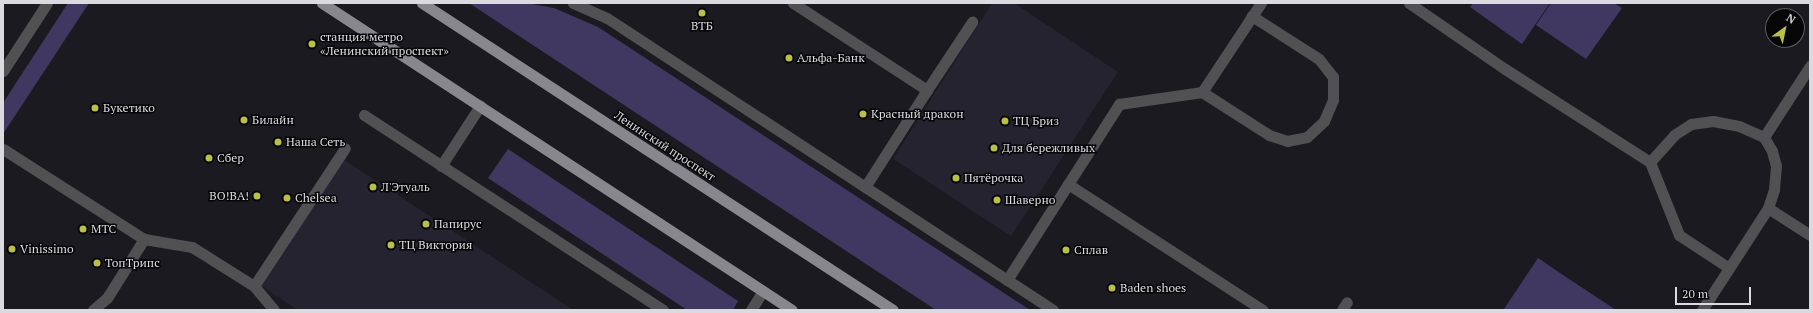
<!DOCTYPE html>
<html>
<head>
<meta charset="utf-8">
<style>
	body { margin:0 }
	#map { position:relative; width:1813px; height:313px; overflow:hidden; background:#1b1a21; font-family:"PT Serif",serif }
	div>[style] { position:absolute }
	.built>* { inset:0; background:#25232f }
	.green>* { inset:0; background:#413861 }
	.service>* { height:11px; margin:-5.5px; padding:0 5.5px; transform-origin:5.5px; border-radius:5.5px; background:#515154 }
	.minor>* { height:11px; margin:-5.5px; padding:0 5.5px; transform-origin:5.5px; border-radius:5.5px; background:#515154 }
	.tertiary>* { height:11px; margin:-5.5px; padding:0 5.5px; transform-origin:5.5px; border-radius:5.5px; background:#515154 }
	.primary>* { height:11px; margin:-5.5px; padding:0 5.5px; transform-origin:5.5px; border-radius:5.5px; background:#88878e }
	.dots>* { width:11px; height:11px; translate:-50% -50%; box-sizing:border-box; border:2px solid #060608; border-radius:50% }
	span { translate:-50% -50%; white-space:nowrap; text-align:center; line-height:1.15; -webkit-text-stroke:3px #060608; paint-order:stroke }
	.poi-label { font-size:12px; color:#dbdadf }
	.left { translate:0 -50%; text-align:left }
	.right { translate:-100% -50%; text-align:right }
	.street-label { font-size:12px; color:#dbdadf }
	.frame { position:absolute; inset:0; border:4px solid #dbdadf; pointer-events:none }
	.north { position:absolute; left:1765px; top:8px; width:40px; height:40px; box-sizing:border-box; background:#060608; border:1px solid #5b5b5e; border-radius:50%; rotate:33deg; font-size:11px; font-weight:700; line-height:16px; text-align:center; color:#dbdadf }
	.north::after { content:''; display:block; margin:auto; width:14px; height:18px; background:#bac045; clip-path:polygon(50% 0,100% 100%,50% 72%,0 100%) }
	.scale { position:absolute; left:1675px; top:287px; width:76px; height:18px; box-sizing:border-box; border:2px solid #dbdadf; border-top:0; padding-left:5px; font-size:12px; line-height:14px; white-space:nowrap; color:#dbdadf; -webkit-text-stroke:3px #060608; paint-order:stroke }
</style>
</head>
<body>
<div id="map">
	<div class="built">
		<i style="clip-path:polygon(992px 3px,1014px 3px,1118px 72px,1011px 236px,893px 159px)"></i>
		<i style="clip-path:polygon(343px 159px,573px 310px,298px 310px,260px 285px)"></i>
	</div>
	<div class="green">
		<i style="clip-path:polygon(68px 3px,89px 3px,3px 134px,3px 103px)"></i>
		<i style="clip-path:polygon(469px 3px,526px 3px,554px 8px,598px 27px,1030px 310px,936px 310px)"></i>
		<i style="clip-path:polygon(1473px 3px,1550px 3px,1522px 44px,1470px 7px)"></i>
		<i style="clip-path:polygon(1551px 3px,1614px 3px,1622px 8px,1586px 59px,1536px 25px)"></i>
		<i style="clip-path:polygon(508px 149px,738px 301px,733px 310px,687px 310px,488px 178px)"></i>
		<i style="clip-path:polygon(1538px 258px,1566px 277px,1616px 310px,1505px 310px,1504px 309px)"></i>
	</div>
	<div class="service">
		<i style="left:793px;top:3px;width:160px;rotate:33deg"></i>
		<i style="left:927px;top:90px;width:115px;rotate:122.6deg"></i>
		<i style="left:1409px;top:3px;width:116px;rotate:34.5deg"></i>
		<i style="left:1505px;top:69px;width:172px;rotate:32.7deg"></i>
		<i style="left:1650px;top:162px;width:79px;rotate:68.3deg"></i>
		<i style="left:1679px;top:235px;width:60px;rotate:33.4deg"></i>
		<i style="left:927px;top:90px;width:82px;rotate:-56.5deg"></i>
		<i style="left:1202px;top:92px;width:80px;rotate:32.7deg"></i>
		<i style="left:1269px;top:135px;width:19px;rotate:18deg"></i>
		<i style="left:1287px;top:141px;width:20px;rotate:-11deg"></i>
		<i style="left:1307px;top:137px;width:23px;rotate:-43deg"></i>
		<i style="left:1324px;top:121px;width:23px;rotate:-67deg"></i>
		<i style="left:1333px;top:100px;width:23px;rotate:-90deg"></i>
		<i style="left:1333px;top:77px;width:23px;rotate:-128deg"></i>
		<i style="left:1319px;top:59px;width:80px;rotate:-147.3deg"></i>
		<i style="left:364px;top:115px;width:357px;rotate:33.1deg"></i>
		<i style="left:3px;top:149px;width:167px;rotate:32.6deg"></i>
		<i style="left:144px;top:239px;width:49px;rotate:9.5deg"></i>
		<i style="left:192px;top:247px;width:73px;rotate:32.2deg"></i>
		<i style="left:254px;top:286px;width:31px;rotate:50deg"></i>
		<i style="left:1650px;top:162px;width:36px;rotate:-48deg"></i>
		<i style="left:1674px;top:135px;width:20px;rotate:-33deg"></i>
		<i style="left:1691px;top:124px;width:22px;rotate:-8deg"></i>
		<i style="left:1713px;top:121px;width:26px;rotate:11deg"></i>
		<i style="left:1739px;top:126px;width:27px;rotate:24deg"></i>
		<i style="left:441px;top:166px;width:72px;rotate:-57deg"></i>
		<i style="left:1068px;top:184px;width:232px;rotate:32.9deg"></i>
		<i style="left:1768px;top:208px;width:50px;rotate:32.7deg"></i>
		<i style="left:1007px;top:280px;width:209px;rotate:-57.5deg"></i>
		<i style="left:1119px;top:104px;width:84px;rotate:-8.2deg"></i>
		<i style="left:1202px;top:92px;width:107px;rotate:-56.5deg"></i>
		<i style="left:254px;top:286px;width:165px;rotate:-56.6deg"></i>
		<i style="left:93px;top:310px;width:18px;rotate:-41deg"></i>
		<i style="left:107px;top:298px;width:70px;rotate:-57.9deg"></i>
		<i style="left:751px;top:310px;width:22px;rotate:-58deg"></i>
		<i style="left:1342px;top:310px;width:9px;rotate:-58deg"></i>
		<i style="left:1702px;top:310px;width:121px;rotate:-57.1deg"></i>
		<i style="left:1768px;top:208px;width:20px;rotate:-72deg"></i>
		<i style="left:1774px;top:189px;width:23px;rotate:-85deg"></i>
		<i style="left:1776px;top:166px;width:16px;rotate:-105deg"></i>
		<i style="left:1772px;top:151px;width:16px;rotate:-120deg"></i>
		<i style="left:1764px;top:137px;width:85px;rotate:-57.1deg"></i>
	</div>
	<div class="minor">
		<i style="left:573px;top:3px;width:37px;rotate:24deg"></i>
		<i style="left:607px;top:18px;width:533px;rotate:33.21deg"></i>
	</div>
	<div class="tertiary">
		<i style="left:3px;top:71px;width:81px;rotate:-57.1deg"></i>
	</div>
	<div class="primary">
		<i style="left:322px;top:3px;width:561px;rotate:33.15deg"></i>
		<i style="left:422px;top:3px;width:562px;rotate:33.1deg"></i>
	</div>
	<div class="dots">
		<i style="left:702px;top:13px;background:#bac045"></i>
		<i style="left:312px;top:44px;background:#bac045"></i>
		<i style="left:789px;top:58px;background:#bac045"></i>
		<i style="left:95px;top:108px;background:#bac045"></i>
		<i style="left:863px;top:114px;background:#bac045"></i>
		<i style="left:244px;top:120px;background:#bac045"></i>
		<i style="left:1005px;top:121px;background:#bac045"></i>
		<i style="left:278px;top:142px;background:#bac045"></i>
		<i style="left:994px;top:148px;background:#bac045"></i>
		<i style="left:209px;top:158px;background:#bac045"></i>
		<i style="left:956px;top:178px;background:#bac045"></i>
		<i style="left:373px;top:187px;background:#bac045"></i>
		<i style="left:257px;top:196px;background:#bac045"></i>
		<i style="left:287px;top:198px;background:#bac045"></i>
		<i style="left:997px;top:200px;background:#bac045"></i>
		<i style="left:426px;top:224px;background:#bac045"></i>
		<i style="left:83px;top:229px;background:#bac045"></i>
		<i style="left:391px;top:245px;background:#bac045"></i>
		<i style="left:12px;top:249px;background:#bac045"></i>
		<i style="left:1066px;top:250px;background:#bac045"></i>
		<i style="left:97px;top:263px;background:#bac045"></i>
		<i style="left:1112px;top:288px;background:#bac045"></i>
	</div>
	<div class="poi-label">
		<span style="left:702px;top:26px">ВТБ</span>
		<span class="left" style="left:320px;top:44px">станция метро<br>«Ленинский проспект»</span>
		<span class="left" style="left:797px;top:58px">Альфа-Банк</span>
		<span class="left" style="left:103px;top:108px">Букетико</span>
		<span class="left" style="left:871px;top:114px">Красный дракон</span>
		<span class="left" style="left:252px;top:120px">Билайн</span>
		<span class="left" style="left:1013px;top:121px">ТЦ Бриз</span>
		<span class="left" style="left:286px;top:142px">Наша Сеть</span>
		<span class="left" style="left:1002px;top:148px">Для бережливых</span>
		<span class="left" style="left:217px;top:158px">Сбер</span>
		<span class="left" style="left:964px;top:178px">Пятёрочка</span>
		<span class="left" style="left:381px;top:187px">Л'Этуаль</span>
		<span class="right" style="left:249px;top:196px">ВО!ВА!</span>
		<span class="left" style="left:295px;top:198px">Chelsea</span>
		<span class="left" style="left:1005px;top:200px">Шаверно</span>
		<span class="left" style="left:434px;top:224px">Папирус</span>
		<span class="left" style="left:91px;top:229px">МТС</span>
		<span class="left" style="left:399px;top:245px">ТЦ Виктория</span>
		<span class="left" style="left:20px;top:249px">Vinissimo</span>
		<span class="left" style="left:1074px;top:250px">Сплав</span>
		<span class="left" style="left:105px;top:263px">ТопТрипс</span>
		<span class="left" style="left:1120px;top:288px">Baden shoes</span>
	</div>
	<div class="street-label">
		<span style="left:665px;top:146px;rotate:33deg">Ленинский проспект</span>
	</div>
	<div class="frame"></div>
	<div class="north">N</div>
	<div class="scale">20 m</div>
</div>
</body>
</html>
